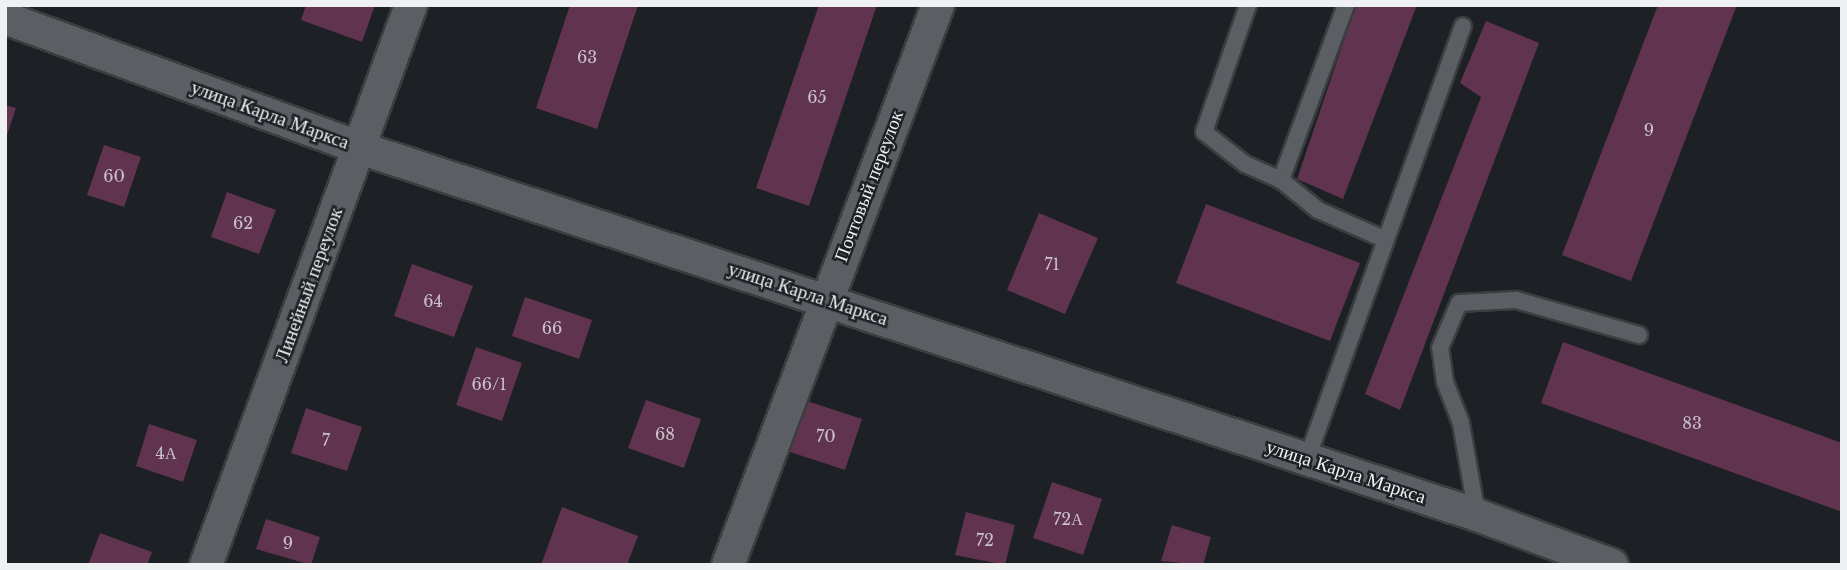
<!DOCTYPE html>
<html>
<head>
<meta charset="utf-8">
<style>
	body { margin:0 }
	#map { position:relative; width:1847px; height:570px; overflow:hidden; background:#1d2024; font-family:"Libre Baskerville",serif }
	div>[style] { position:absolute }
	.building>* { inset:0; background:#60334e }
	.roads { filter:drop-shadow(2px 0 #3b3d3f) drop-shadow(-2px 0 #3b3d3f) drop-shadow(0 2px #3b3d3f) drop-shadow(0 -2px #3b3d3f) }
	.service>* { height:16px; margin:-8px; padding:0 8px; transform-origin:8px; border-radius:8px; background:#5b5e63 }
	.minor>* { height:32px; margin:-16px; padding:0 16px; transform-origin:16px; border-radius:16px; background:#5b5e63 }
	span { translate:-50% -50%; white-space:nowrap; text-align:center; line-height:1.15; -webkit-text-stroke:5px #1d2024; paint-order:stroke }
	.number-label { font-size:16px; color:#cac1c9 }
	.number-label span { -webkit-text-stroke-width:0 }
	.street-label { font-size:19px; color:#eef0f2 }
	.frame { position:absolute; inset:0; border:7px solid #eef0f2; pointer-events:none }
</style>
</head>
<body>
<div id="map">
	<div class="building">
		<i style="clip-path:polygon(306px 5px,375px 5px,362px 42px,301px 20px)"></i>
		<i style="clip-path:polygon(570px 5px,638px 5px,597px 129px,536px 108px)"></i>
		<i style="clip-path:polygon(819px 5px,877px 5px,809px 206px,756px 188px)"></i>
		<i style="clip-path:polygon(1356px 5px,1417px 5px,1343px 199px,1297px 179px)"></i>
		<i style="clip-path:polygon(1658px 5px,1737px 5px,1631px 281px,1562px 255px)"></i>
		<i style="clip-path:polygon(1486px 21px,1539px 43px,1400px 410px,1365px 394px,1481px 97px,1460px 83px)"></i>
		<i style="clip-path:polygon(5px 105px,16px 108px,6px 138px,5px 138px)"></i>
		<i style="clip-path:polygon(104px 145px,141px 157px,124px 207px,87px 195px)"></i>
		<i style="clip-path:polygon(227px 192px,276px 210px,259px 254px,211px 237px)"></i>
		<i style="clip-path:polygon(1206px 204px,1360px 263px,1330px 341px,1176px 283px)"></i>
		<i style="clip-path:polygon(1039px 213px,1098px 238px,1065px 314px,1007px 290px)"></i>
		<i style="clip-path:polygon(412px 264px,473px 286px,454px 337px,394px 316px)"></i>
		<i style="clip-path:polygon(525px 297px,592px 320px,579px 359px,512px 336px)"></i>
		<i style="clip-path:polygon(1563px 342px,1842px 443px,1842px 512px,1541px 403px)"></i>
		<i style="clip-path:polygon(476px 347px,522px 363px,502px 421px,456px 405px)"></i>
		<i style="clip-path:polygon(646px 400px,701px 419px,684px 468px,628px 448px)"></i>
		<i style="clip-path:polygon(807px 401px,862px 419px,845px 470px,790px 452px)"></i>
		<i style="clip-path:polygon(306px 408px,362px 427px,347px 471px,291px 453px)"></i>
		<i style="clip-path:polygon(149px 424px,197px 440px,183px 482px,136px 466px)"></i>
		<i style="clip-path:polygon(1052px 482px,1102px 499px,1083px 555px,1033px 538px)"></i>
		<i style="clip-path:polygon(562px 507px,638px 536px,627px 565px,541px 565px)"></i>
		<i style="clip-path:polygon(966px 512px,1015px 525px,1005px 565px,955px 555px)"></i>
		<i style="clip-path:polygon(266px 519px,320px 537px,311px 565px,256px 549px)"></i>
		<i style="clip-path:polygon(1172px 525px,1211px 537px,1203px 565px,1161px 561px)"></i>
		<i style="clip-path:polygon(100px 533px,152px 552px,147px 565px,88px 565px)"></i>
	</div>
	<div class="roads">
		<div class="service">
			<i style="left:1248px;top:5px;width:134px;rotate:109.1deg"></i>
			<i style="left:1204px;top:132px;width:52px;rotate:38deg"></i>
			<i style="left:1245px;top:164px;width:39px;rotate:24deg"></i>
			<i style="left:1346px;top:5px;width:187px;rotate:110.4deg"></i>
			<i style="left:1281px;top:180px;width:48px;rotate:39deg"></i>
			<i style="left:1318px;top:210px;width:74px;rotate:23.8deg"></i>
			<i style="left:1307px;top:459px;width:460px;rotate:-70.2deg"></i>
			<i style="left:1477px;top:515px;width:93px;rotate:-99.9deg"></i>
			<i style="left:1461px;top:423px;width:44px;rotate:-111.3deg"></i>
			<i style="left:1445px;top:382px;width:34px;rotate:-98deg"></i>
			<i style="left:1440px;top:348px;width:49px;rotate:-67.1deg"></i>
			<i style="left:1459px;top:303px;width:57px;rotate:-3deg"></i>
			<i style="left:1516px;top:300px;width:128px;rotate:15.9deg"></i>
		</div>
		<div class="minor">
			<i style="left:5px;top:18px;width:378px;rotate:20.1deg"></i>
			<i style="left:360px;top:148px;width:1176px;rotate:18.19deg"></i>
			<i style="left:1477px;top:515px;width:144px;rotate:20.3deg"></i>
			<i style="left:206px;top:565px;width:596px;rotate:-69.89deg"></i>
			<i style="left:728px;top:565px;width:598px;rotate:-69.44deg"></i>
		</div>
	</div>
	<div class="number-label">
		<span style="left:587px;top:57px">63</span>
		<span style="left:817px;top:97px">65</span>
		<span style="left:1649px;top:130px">9</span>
		<span style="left:114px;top:176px">60</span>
		<span style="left:243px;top:223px">62</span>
		<span style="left:1052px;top:264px">71</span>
		<span style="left:433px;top:301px">64</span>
		<span style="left:552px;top:328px">66</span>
		<span style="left:489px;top:384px">66/1</span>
		<span style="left:1692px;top:423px">83</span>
		<span style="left:665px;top:434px">68</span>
		<span style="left:826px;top:436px">70</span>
		<span style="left:326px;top:440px">7</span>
		<span style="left:166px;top:453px">4А</span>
		<span style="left:1068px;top:519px">72А</span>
		<span style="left:985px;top:540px">72</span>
		<span style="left:288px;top:543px">9</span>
	</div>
	<div class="street-label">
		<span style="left:270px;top:115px;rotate:20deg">улица Карла Маркса</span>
		<span style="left:869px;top:186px;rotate:-69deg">Почтовый переулок</span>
		<span style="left:309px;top:285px;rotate:-70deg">Линейный переулок</span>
		<span style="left:808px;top:294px;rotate:18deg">улица Карла Маркса</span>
		<span style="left:1346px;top:472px;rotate:18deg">улица Карла Маркса</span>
	</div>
	<div class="frame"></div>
</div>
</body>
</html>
